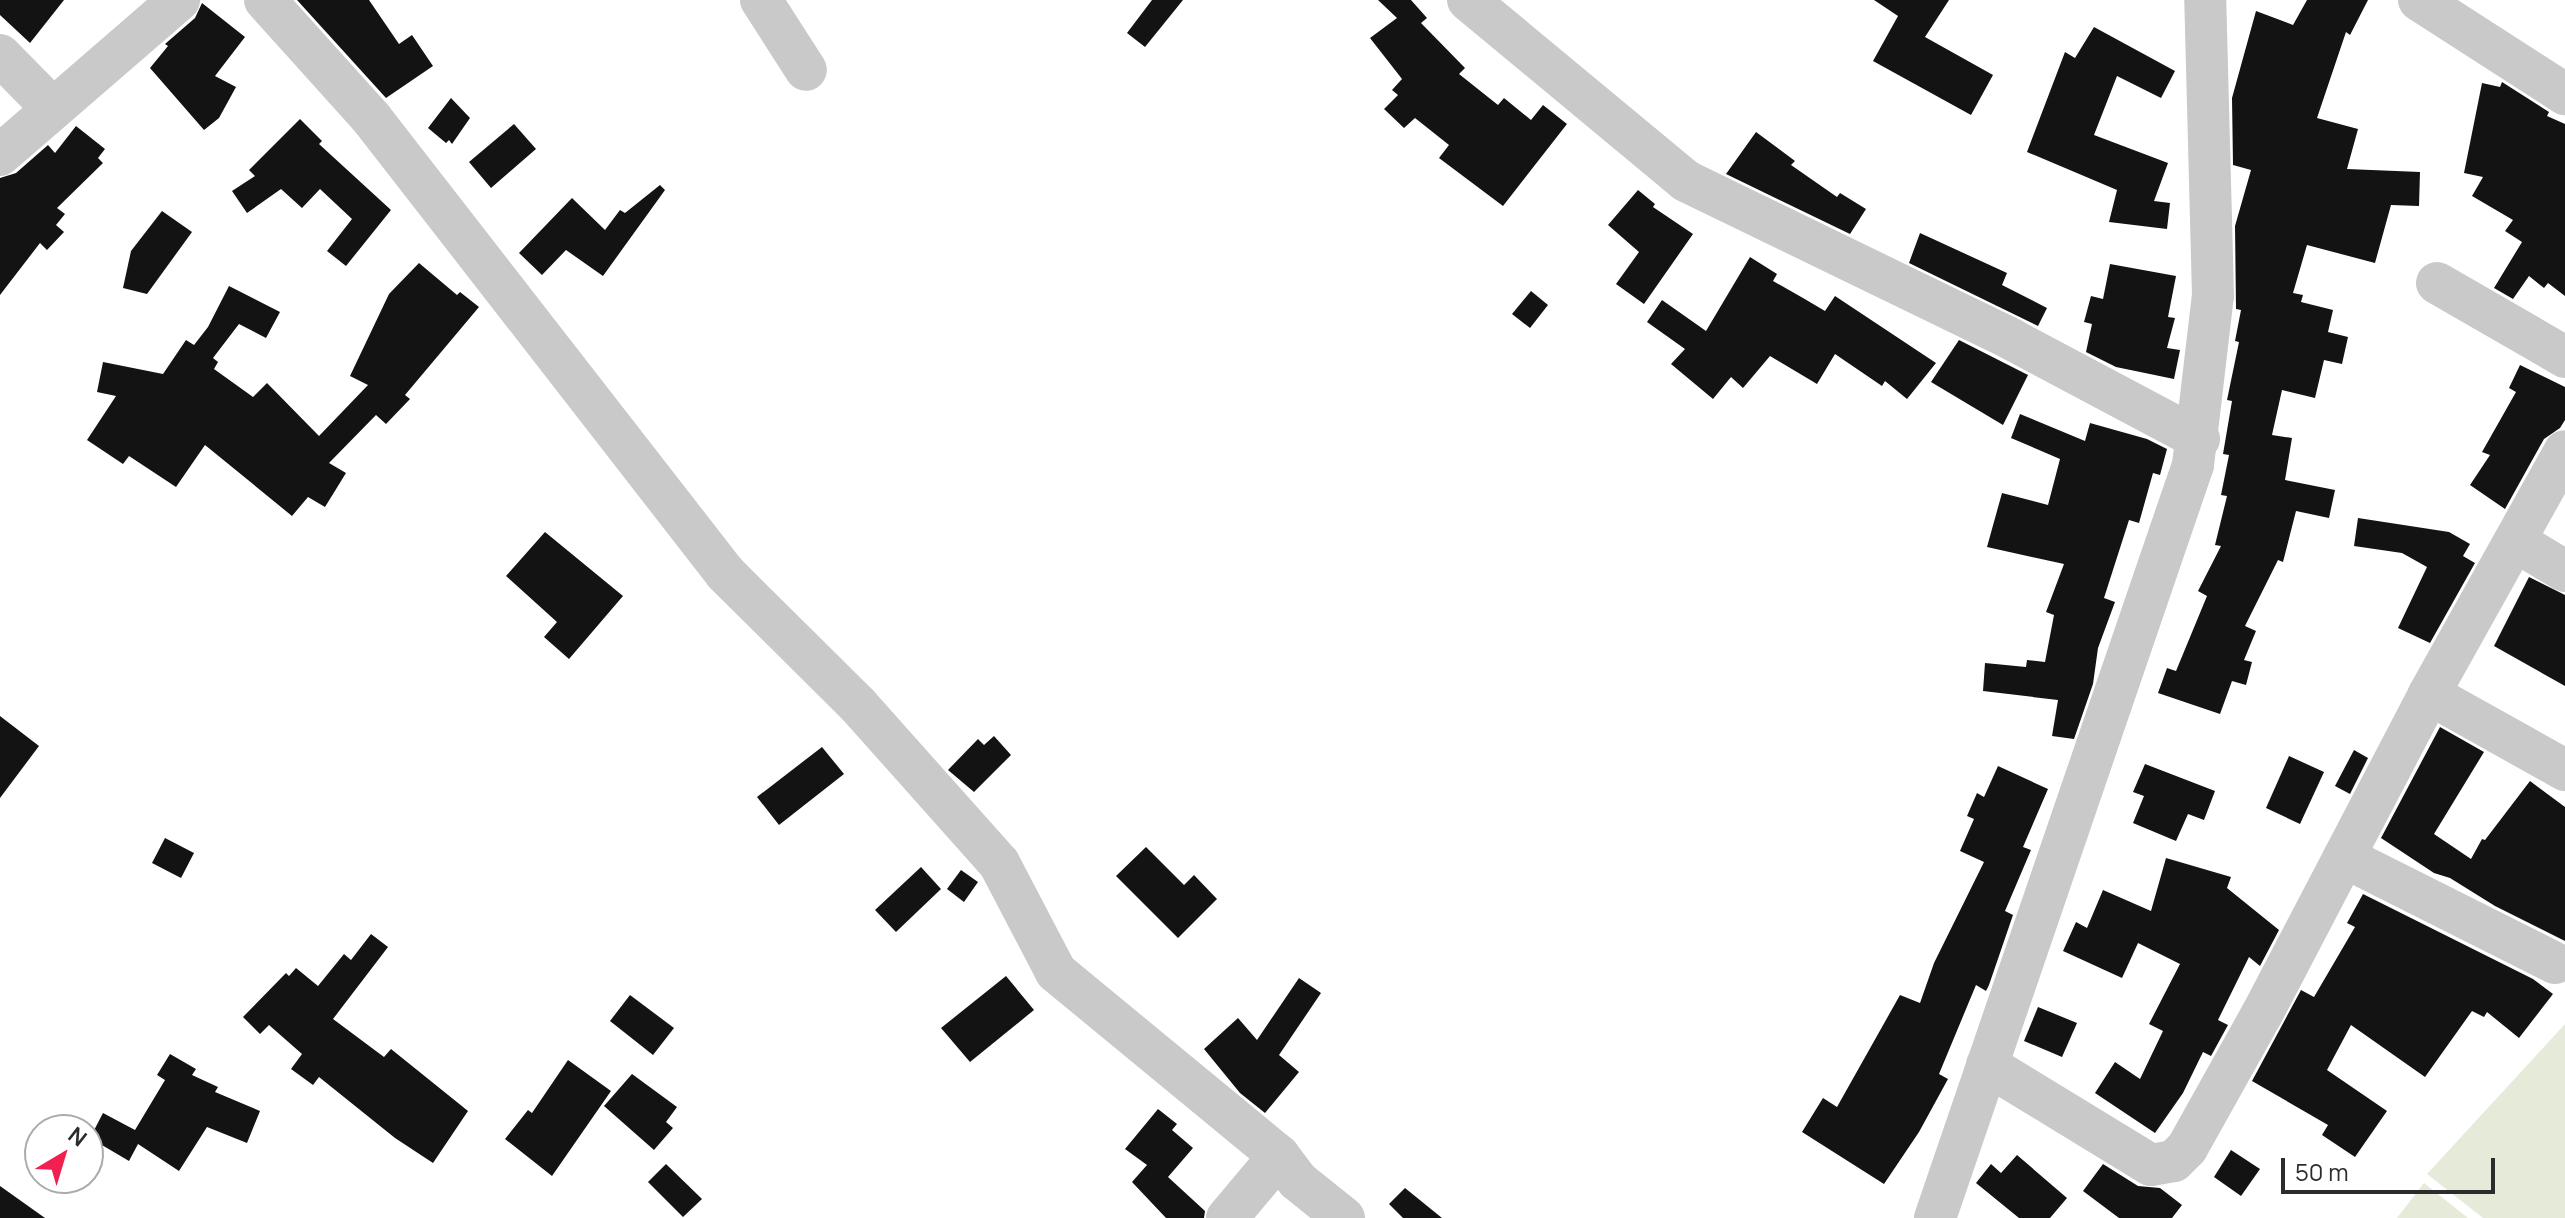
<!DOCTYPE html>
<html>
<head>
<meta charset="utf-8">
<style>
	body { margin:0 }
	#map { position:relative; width:2565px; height:1218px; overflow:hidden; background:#fff; font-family:Manrope,sans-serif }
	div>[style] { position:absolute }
	.green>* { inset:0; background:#e5ebd8 }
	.building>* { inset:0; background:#131313 }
	.minor>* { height:42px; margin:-21px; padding:0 21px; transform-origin:21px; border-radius:21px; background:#c9c9c9 }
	span { translate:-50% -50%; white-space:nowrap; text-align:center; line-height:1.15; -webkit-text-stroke:8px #fff; paint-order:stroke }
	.north { position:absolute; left:24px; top:1114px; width:80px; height:80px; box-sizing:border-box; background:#fff; border:2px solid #ababab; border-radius:50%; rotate:38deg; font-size:22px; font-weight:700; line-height:32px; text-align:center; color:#2c2c2c }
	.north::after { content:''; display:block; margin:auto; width:28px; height:36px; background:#f21f51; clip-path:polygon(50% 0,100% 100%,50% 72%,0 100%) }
	.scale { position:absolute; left:2281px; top:1158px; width:214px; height:36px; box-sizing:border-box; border:4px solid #2c2c2c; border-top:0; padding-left:10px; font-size:24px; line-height:28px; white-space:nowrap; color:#2c2c2c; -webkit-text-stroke:6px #fff; paint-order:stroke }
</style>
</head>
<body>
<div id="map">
	<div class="green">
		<i style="clip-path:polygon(2565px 1024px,2565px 1218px,2483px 1218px,2427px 1174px)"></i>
		<i style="clip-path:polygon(2424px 1183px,2468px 1218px,2397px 1218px)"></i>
	</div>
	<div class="building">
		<i style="clip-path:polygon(0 0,64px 0,30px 43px,0 15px)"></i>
		<i style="clip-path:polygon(297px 0,369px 0,399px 44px,412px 35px,433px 66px,386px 98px)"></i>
		<i style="clip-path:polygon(1152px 0,1183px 0,1145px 47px,1127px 33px)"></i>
		<i style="clip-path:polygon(1378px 0,1411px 0,1427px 18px,1421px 23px,1465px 68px,1459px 74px,1498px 105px,1504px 98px,1531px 120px,1543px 105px,1567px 124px,1503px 206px,1439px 158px,1449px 145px,1415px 118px,1404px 128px,1384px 109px,1398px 95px,1392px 90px,1402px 79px,1370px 38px,1397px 18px)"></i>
		<i style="clip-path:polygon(1874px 0,1949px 0,1925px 37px,1993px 75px,1971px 115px,1873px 61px,1898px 16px)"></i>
		<i style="clip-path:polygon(2307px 0,2368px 0,2350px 35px,2346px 32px,2317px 118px,2358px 129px,2347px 169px,2420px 172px,2419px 206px,2391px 205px,2375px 263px,2307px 245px,2293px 293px,2303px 295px,2301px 302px,2333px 310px,2328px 332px,2348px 337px,2342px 364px,2324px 360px,2315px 398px,2282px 390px,2272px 435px,2292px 438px,2285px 480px,2335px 490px,2329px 518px,2296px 511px,2283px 562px,2278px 560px,2245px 626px,2256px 631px,2244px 660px,2252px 662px,2246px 685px,2232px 681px,2220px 714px,2158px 693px,2167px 668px,2176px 671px,2207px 596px,2198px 591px,2221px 546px,2215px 545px,2227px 496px,2221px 495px,2229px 455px,2223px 454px,2232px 401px,2227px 400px,2239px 342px,2235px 341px,2241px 310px,2236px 309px,2235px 226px,2251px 170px,2233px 165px,2232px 98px,2256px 11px,2293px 25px)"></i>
		<i style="clip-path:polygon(202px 3px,245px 37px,215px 76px,236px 87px,219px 118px,204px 130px,150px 68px,168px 46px,165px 44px,195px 18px)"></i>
		<i style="clip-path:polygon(2094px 27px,2175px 71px,2161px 98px,2117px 76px,2094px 135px,2168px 163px,2154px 201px,2170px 203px,2167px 229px,2109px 222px,2117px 190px,2027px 152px,2065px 52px,2075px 58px)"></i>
		<i style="clip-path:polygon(2502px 82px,2549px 112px,2547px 116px,2565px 124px,2565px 296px,2548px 283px,2544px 288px,2529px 276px,2513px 299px,2494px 288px,2522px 242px,2505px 231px,2513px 220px,2472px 196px,2483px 177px,2464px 173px,2482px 83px,2500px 87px)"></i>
		<i style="clip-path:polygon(451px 98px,470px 118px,452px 144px,449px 140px,446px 143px,428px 128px)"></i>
		<i style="clip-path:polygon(300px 119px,322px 141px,319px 144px,391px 210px,346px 266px,327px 251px,352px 219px,320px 189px,302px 208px,281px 189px,247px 213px,232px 191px,255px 176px,249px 170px)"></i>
		<i style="clip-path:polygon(514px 124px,536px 149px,491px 188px,469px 162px)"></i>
		<i style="clip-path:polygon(76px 126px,105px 149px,98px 158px,103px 163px,57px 208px,65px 214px,56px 225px,64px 232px,47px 250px,40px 243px,0 295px,0 178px,16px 173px,48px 145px,55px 153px)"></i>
		<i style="clip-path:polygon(1756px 132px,1795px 161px,1791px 165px,1837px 197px,1840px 193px,1866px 209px,1850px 234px,1726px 174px)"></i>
		<i style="clip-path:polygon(660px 185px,665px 190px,603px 276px,566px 250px,542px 275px,519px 253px,572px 198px,605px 230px,620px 210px,625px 213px)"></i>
		<i style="clip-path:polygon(1638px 190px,1655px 204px,1653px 207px,1693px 234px,1644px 304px,1616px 284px,1639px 252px,1608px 225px)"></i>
		<i style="clip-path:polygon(162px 211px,192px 232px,147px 294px,123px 288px,131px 251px)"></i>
		<i style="clip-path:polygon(1920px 233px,2007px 273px,2002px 285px,2047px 308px,2038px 326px,1909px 263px)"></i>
		<i style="clip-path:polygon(1750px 257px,1777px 274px,1773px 281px,1803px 298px,1825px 311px,1835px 296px,1936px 363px,1907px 399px,1885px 381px,1882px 386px,1835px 354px,1817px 384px,1770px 356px,1743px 388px,1731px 377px,1713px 399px,1671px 364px,1685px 349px,1647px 322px,1662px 300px,1706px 331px)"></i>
		<i style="clip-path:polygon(419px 263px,457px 295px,460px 292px,479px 307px,405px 395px,410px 399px,386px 424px,376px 415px,329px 463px,346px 473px,325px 507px,308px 497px,292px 516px,205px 445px,176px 487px,129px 456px,123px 464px,87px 440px,116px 396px,97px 392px,103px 362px,163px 374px,186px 340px,194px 345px,208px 327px,229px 286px,280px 312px,266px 338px,239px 324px,213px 358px,218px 362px,214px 369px,253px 397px,267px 383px,319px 436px,368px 385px,350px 376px,389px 294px)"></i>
		<i style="clip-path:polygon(2110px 264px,2176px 276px,2168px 317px,2175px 318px,2167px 348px,2180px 350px,2174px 379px,2116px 367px,2086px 352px,2092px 324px,2084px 322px,2091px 296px,2103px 299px)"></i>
		<i style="clip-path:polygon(1531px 291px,1548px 305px,1530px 328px,1512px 314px)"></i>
		<i style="clip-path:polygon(1959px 340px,2028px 375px,2003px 425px,1931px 382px)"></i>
		<i style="clip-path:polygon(2520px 365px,2565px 387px,2565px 420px,2560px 428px,2544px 439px,2505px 509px,2470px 485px,2490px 455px,2482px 452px,2516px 392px,2509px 388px)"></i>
		<i style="clip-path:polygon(2020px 414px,2085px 441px,2090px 423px,2147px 439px,2167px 449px,2160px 475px,2153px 473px,2139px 523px,2129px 520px,2104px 598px,2115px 602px,2098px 648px,2093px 684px,2074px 739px,2052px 736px,2058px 700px,1983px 691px,1985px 663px,2026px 667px,2027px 660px,2045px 662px,2054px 615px,2046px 612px,2064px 564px,1987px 547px,2002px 493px,2048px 505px,2060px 459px,2011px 438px)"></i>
		<i style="clip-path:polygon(2358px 518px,2449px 532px,2470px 544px,2463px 556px,2475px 563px,2430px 643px,2398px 628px,2427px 567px,2402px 553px,2354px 546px)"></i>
		<i style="clip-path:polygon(545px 532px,623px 596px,569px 659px,544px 637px,557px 622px,506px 576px)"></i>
		<i style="clip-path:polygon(2529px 577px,2565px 595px,2565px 686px,2494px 646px)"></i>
		<i style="clip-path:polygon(0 716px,39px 746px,0 798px)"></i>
		<i style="clip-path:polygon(2440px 727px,2484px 752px,2434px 834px,2471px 859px,2482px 839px,2485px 840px,2530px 781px,2565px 807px,2565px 941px,2495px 906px,2450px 878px,2434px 873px,2381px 838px)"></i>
		<i style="clip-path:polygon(994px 736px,1011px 755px,974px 792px,948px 770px,978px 739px,984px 745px)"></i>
		<i style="clip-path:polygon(822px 747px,844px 774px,779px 825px,757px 797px)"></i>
		<i style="clip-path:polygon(2354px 750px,2368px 758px,2350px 794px,2335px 786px)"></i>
		<i style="clip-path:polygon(2289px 756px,2324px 772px,2300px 824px,2266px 808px)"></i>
		<i style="clip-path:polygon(2145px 764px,2215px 791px,2204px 820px,2188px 814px,2176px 841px,2133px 823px,2144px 796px,2133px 792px)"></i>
		<i style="clip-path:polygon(1998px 766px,2048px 789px,2023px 847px,2031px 850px,2005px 911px,2013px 915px,1989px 985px,1986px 991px,1976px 985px,1939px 1074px,1948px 1079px,1919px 1132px,1884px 1184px,1802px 1132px,1823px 1098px,1837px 1107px,1900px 995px,1920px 1003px,1934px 963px,1984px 862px,1960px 851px,1974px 819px,1967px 816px,1977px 793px,1984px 797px)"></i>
		<i style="clip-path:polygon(165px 838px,194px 853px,181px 878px,152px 863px)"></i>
		<i style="clip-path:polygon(1146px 847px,1184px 885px,1194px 875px,1217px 899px,1178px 938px,1116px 876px)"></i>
		<i style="clip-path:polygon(2166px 858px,2231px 877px,2227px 888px,2279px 930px,2260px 966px,2249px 957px,2218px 1020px,2228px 1025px,2211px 1056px,2203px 1052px,2183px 1093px,2155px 1133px,2095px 1093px,2115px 1062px,2140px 1079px,2163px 1031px,2149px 1024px,2180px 964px,2138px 943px,2122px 978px,2063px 951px,2076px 922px,2087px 928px,2103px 890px,2151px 911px)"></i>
		<i style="clip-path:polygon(921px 867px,941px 889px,896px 932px,875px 910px)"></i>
		<i style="clip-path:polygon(961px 870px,978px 882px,964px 902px,947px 889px)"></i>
		<i style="clip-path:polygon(2363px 894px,2533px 979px,2553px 994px,2519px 1038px,2487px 1012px,2484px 1017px,2472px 1011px,2425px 1077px,2351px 1025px,2327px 1070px,2387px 1111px,2355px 1157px,2322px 1135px,2328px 1125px,2252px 1081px,2301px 990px,2314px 997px,2355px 927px,2347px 923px)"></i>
		<i style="clip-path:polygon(371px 934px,388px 947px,333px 1019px,384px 1057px,391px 1049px,468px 1111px,433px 1163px,395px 1138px,319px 1077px,313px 1085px,291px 1069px,302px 1054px,269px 1025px,260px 1034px,243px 1017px,286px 973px,289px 976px,296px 968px,318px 986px,344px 954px,351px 960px)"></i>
		<i style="clip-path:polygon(1006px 976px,1034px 1010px,970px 1062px,941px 1028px)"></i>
		<i style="clip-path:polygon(1299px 978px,1321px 993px,1279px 1055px,1299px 1072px,1265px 1113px,1240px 1093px,1204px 1049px,1238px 1018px,1257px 1040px)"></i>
		<i style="clip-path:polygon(630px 995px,674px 1028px,653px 1055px,610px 1021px)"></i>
		<i style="clip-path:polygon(2038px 1007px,2077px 1023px,2062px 1057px,2024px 1041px)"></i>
		<i style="clip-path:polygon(170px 1054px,196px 1069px,192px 1075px,218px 1087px,215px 1092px,260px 1111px,247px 1143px,207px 1127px,179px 1171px,138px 1144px,129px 1161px,90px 1138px,103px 1113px,135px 1130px,165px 1080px,157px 1075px)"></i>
		<i style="clip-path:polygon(568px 1060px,611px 1091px,552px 1176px,505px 1139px,528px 1110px,532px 1113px)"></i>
		<i style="clip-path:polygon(632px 1074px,677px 1107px,666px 1122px,673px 1128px,654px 1150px,604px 1106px)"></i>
		<i style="clip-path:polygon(1158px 1109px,1177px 1124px,1172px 1130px,1193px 1148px,1168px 1177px,1205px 1211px,1204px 1218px,1166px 1218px,1132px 1182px,1147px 1165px,1125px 1149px)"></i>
		<i style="clip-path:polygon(2231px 1150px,2260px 1169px,2241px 1196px,2214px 1177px)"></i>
		<i style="clip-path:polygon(2017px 1155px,2067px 1198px,2050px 1218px,2019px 1218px,1976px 1183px,1991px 1164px,2001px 1173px)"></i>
		<i style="clip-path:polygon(666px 1164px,702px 1199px,683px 1217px,648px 1182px)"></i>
		<i style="clip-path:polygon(2103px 1164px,2138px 1186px,2160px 1188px,2182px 1205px,2172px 1218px,2119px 1218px,2083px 1191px)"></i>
		<i style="clip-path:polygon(0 1186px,45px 1218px,0 1218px)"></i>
		<i style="clip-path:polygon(1405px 1188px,1442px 1218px,1403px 1218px,1389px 1204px)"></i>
	</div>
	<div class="minor">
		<i style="left:265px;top:0;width:160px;rotate:48deg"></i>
		<i style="left:372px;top:119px;width:575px;rotate:52.13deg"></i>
		<i style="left:725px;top:573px;width:187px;rotate:44.8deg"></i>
		<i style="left:858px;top:705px;width:212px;rotate:48.3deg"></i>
		<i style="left:999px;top:863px;width:123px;rotate:62.4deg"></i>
		<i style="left:1056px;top:972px;width:289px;rotate:39.5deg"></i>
		<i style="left:1279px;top:1156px;width:31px;rotate:53deg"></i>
		<i style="left:1298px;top:1181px;width:59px;rotate:38.8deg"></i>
		<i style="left:761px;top:0;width:83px;rotate:57.3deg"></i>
		<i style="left:1468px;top:0;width:283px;rotate:39.7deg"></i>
		<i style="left:1686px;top:181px;width:361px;rotate:25.9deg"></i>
		<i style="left:2011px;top:339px;width:213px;rotate:28deg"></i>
		<i style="left:2419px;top:0;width:174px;rotate:32.8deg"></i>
		<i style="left:0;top:55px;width:74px;rotate:45.5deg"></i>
		<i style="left:0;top:155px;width:237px;rotate:-40.9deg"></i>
		<i style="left:2437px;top:283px;width:148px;rotate:30deg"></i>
		<i style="left:2515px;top:541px;width:58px;rotate:31deg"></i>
		<i style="left:2429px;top:694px;width:156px;rotate:29.2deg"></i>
		<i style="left:2344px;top:857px;width:236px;rotate:26.7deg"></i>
		<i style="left:1987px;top:1065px;width:192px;rotate:31.4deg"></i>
		<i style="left:2151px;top:1165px;width:23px;rotate:-10deg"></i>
		<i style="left:2174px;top:1161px;width:18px;rotate:-45deg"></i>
		<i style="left:2187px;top:1148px;width:154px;rotate:-60.8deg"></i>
		<i style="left:2262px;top:1014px;width:361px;rotate:-62.4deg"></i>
		<i style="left:2429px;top:694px;width:278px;rotate:-60.8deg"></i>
		<i style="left:1227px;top:1218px;width:81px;rotate:-50deg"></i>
		<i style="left:1935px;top:1218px;width:796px;rotate:-71.09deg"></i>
		<i style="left:2193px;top:465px;width:170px;rotate:-83.3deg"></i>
		<i style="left:2213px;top:296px;width:296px;rotate:-91.5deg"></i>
	</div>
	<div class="north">N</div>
	<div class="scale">50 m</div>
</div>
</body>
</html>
